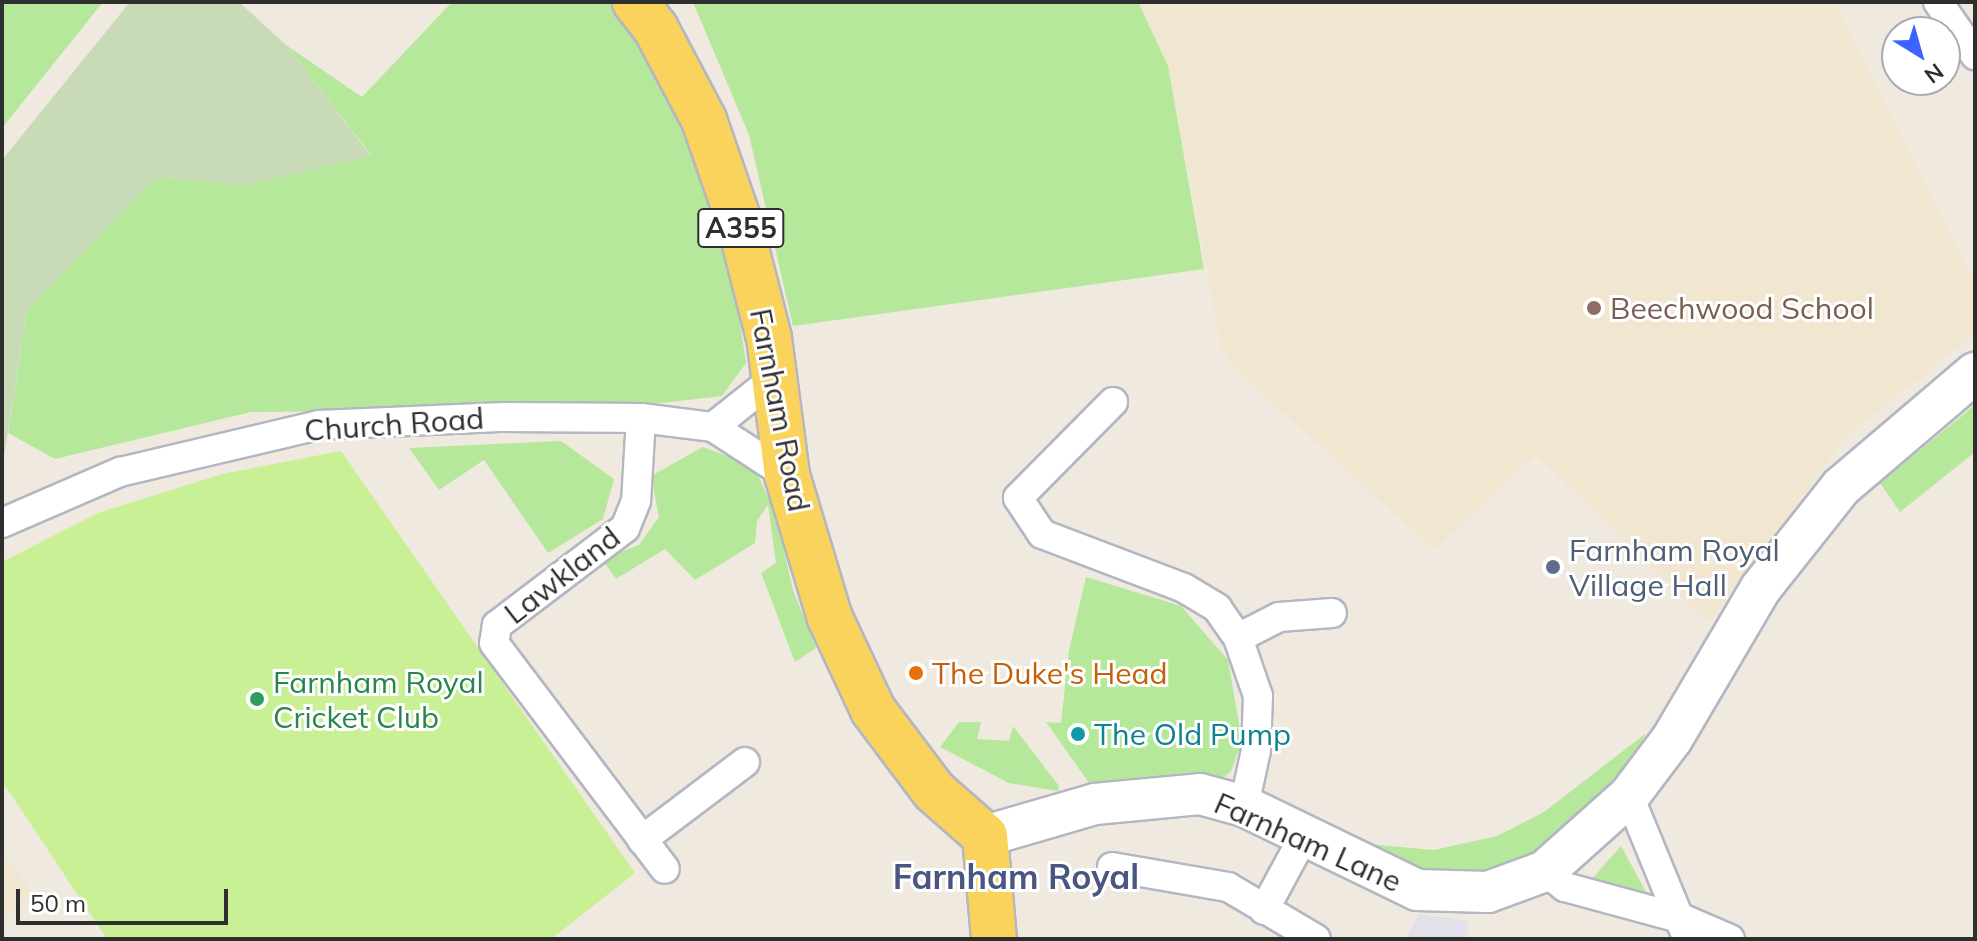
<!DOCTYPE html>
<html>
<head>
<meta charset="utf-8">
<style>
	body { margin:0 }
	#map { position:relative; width:1977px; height:941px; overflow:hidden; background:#efe9e0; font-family:Mulish,sans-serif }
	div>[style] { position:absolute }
	.industrial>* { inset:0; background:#e2e0e8 }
	.education>* { inset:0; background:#f1e6cf }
	.green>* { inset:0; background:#b5e89a }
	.cemetery>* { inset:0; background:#c8dab6 }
	.pitch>* { inset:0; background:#caf095 }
	.roads { filter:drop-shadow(2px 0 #b4b6c2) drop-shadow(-2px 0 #b4b6c2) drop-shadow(0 2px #b4b6c2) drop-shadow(0 -2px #b4b6c2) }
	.street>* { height:28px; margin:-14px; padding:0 14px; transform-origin:14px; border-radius:14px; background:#fff }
	.secondary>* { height:40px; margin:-20px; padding:0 20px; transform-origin:20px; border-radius:20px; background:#fff }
	.primary>* { height:44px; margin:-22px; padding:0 22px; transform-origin:22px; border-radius:22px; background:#f9d35b }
	.dots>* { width:22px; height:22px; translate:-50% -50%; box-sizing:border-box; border:4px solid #fff; border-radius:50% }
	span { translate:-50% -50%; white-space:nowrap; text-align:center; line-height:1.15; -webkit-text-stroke:6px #fff; paint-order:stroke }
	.shield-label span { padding:2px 6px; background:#fff; border:2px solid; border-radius:6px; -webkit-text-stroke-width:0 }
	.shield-label { font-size:28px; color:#2e2e2e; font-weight:700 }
	.education-label { font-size:30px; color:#785e54 }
	.left { translate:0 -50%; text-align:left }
	.street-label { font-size:30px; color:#2e2e2e }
	.service-label { font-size:30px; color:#4e5e75 }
	.food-label { font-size:30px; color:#c56008 }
	.leisure-label { font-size:30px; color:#27864d }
	.culture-label { font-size:30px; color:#0d838f }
	.quarter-label { font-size:34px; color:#4a5582; font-weight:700 }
	.frame { position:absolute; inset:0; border:4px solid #2e2e2e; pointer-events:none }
	.north { position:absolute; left:1881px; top:16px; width:80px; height:80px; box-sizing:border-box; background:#fff; border:2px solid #ababab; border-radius:50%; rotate:143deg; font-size:22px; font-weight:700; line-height:32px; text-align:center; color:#2e2e2e }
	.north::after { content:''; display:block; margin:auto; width:28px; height:36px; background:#3d63ff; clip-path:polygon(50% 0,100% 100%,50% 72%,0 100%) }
	.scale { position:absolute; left:16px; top:889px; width:212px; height:36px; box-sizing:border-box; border:4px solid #2e2e2e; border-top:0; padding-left:10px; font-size:24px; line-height:28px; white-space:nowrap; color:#2e2e2e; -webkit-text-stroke:6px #fff; paint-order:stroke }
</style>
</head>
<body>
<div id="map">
	<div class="industrial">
		<i style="clip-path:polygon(1419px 914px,1468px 921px,1467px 939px,1406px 939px)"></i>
	</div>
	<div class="education">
		<i style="clip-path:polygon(1138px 2px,1835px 2px,1975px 283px,1975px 333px,1847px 436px,1708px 622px,1536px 455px,1434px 550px,1232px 366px,1222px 349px,1168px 66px)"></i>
		<i style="clip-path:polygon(2px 851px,32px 892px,2px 919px)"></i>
	</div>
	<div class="green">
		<i style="clip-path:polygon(2px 2px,103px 2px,2px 128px)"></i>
		<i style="clip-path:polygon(452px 2px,616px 2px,669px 77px,735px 288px,746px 363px,722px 396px,609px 409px,251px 412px,55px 459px,8px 433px,27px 310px,156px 177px,246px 185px,371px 155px,286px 45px,362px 97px)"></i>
		<i style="clip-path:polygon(693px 2px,1138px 2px,1168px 66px,1204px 269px,793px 326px,749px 135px)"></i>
		<i style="clip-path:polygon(1975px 405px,1975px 452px,1900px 512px,1880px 483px)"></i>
		<i style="clip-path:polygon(561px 441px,614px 479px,603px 519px,548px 553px,484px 460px,439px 490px,409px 448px)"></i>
		<i style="clip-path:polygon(703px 447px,740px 461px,759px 477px,776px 515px,793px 590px,816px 648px,795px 662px,761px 573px,776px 563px,768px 505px,757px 521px,755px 543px,695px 580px,665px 549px,616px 579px,602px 559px,639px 545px,659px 517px,651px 476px)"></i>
		<i style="clip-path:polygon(1086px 577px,1181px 606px,1228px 660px,1242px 741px,1231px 771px,1216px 785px,1174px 776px,1092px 787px,1046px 722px,1061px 723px,1069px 650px)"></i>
		<i style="clip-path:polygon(959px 722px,981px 722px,977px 739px,1009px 741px,1013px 726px,1059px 786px,1058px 791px,1009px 783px,940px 747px)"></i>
		<i style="clip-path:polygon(1645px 734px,1640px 749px,1591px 810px,1520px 865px,1491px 875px,1423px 876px,1287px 819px,1378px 845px,1434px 850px,1497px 836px,1544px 812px)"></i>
		<i style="clip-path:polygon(1621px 846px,1647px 894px,1590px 881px)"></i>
	</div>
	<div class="cemetery">
		<i style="clip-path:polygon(130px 2px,239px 2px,286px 45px,371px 156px,246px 185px,156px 177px,27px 310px,2px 469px,2px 160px)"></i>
	</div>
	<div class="pitch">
		<i style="clip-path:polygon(341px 451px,635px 873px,551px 939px,107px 939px,2px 781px,2px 562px,98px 513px,222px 474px)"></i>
	</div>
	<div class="roads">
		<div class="street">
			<i style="left:1938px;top:2px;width:65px;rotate:55.1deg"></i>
			<i style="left:1113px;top:402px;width:135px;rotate:134.7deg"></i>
			<i style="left:1018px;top:498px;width:43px;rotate:56.3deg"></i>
			<i style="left:1042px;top:534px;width:152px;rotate:20.8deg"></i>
			<i style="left:1184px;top:588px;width:39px;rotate:31deg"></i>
			<i style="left:1217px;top:608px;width:37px;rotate:55deg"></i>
			<i style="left:1238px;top:638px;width:61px;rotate:71deg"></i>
			<i style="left:1258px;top:696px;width:54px;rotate:92.1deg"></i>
			<i style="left:1256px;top:750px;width:57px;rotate:102.1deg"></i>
			<i style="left:641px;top:418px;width:83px;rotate:93.4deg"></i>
			<i style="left:636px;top:501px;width:29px;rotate:112deg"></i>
			<i style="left:625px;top:528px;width:161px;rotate:142.8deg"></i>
			<i style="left:497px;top:625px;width:18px;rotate:99deg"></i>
			<i style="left:494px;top:643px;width:283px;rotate:52.9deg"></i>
			<i style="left:713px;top:427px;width:75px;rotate:-38.5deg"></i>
			<i style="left:2px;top:523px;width:129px;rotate:-23.4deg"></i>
			<i style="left:120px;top:472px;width:204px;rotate:-13.3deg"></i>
			<i style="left:319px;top:425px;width:186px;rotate:-2.5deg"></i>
			<i style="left:505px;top:417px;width:136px;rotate:0.4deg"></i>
			<i style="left:641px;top:418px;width:73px;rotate:7.1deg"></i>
			<i style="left:713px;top:427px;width:88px;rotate:33deg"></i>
			<i style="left:1238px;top:638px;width:46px;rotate:-27.1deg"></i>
			<i style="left:1279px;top:617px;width:53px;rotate:-4.3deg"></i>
			<i style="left:1629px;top:796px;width:145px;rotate:67.7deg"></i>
			<i style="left:642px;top:840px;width:129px;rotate:-37.1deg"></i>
			<i style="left:1112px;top:867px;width:118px;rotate:9.8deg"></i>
			<i style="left:1228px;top:887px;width:102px;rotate:30.6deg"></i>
			<i style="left:1545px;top:871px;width:26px;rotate:39deg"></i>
			<i style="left:1565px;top:887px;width:122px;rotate:15.2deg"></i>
			<i style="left:1683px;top:919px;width:51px;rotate:23.1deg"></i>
			<i style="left:1264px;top:910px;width:82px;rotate:-61.6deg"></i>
		</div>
		<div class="secondary">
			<i style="left:985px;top:836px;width:115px;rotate:-16.2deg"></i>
			<i style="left:1095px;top:804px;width:105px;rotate:-5.4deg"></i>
			<i style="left:1200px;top:794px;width:46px;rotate:15.3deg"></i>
			<i style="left:1244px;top:806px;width:192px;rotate:25.9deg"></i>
			<i style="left:1417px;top:890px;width:71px;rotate:1.6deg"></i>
			<i style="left:1488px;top:892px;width:61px;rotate:-20.2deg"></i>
			<i style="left:1545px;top:871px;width:113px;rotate:-41.8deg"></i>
			<i style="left:1629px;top:796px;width:71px;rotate:-53deg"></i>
			<i style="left:1672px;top:739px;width:175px;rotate:-59.5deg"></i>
			<i style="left:1761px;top:588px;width:129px;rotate:-51.6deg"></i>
			<i style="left:1841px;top:487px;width:176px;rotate:-40.4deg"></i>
		</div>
		<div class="primary">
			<i style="left:635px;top:2px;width:34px;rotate:52deg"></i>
			<i style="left:656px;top:29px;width:103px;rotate:62.2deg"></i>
			<i style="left:704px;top:120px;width:107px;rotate:70.9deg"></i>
			<i style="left:739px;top:221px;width:121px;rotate:75.6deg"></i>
			<i style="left:769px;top:338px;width:138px;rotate:82.5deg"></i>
			<i style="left:787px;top:475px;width:149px;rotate:73.3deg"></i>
			<i style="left:830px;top:618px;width:102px;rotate:64.9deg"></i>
			<i style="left:873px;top:710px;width:101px;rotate:53deg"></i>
			<i style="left:934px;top:791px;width:68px;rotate:41.4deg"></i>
			<i style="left:985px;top:836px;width:103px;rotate:85deg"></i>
		</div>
	</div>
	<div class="dots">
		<i style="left:1594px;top:308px;background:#8d6e63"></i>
		<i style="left:1553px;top:567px;background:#5c6f8a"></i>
		<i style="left:916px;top:673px;background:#e8710a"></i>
		<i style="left:257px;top:699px;background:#2e9e5b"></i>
		<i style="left:1078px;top:734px;background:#0f9aa8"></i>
	</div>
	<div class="shield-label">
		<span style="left:741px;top:228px">A355</span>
	</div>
	<div class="education-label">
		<span class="left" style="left:1610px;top:308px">Beechwood School</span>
	</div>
	<div class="street-label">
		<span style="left:780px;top:410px;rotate:79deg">Farnham Road</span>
		<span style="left:394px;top:424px;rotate:-4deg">Church Road</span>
		<span style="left:562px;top:575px;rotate:-38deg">Lawkland</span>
		<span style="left:1308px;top:842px;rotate:24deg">Farnham Lane</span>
	</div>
	<div class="service-label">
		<span class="left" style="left:1569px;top:567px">Farnham Royal<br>Village Hall</span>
	</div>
	<div class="food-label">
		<span class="left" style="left:932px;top:673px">The Duke's Head</span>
	</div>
	<div class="leisure-label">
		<span class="left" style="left:273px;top:699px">Farnham Royal<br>Cricket Club</span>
	</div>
	<div class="culture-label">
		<span class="left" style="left:1094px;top:734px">The Old Pump</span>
	</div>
	<div class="quarter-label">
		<span style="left:1016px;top:877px">Farnham Royal</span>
	</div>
	<div class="frame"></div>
	<div class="north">N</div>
	<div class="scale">50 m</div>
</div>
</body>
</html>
